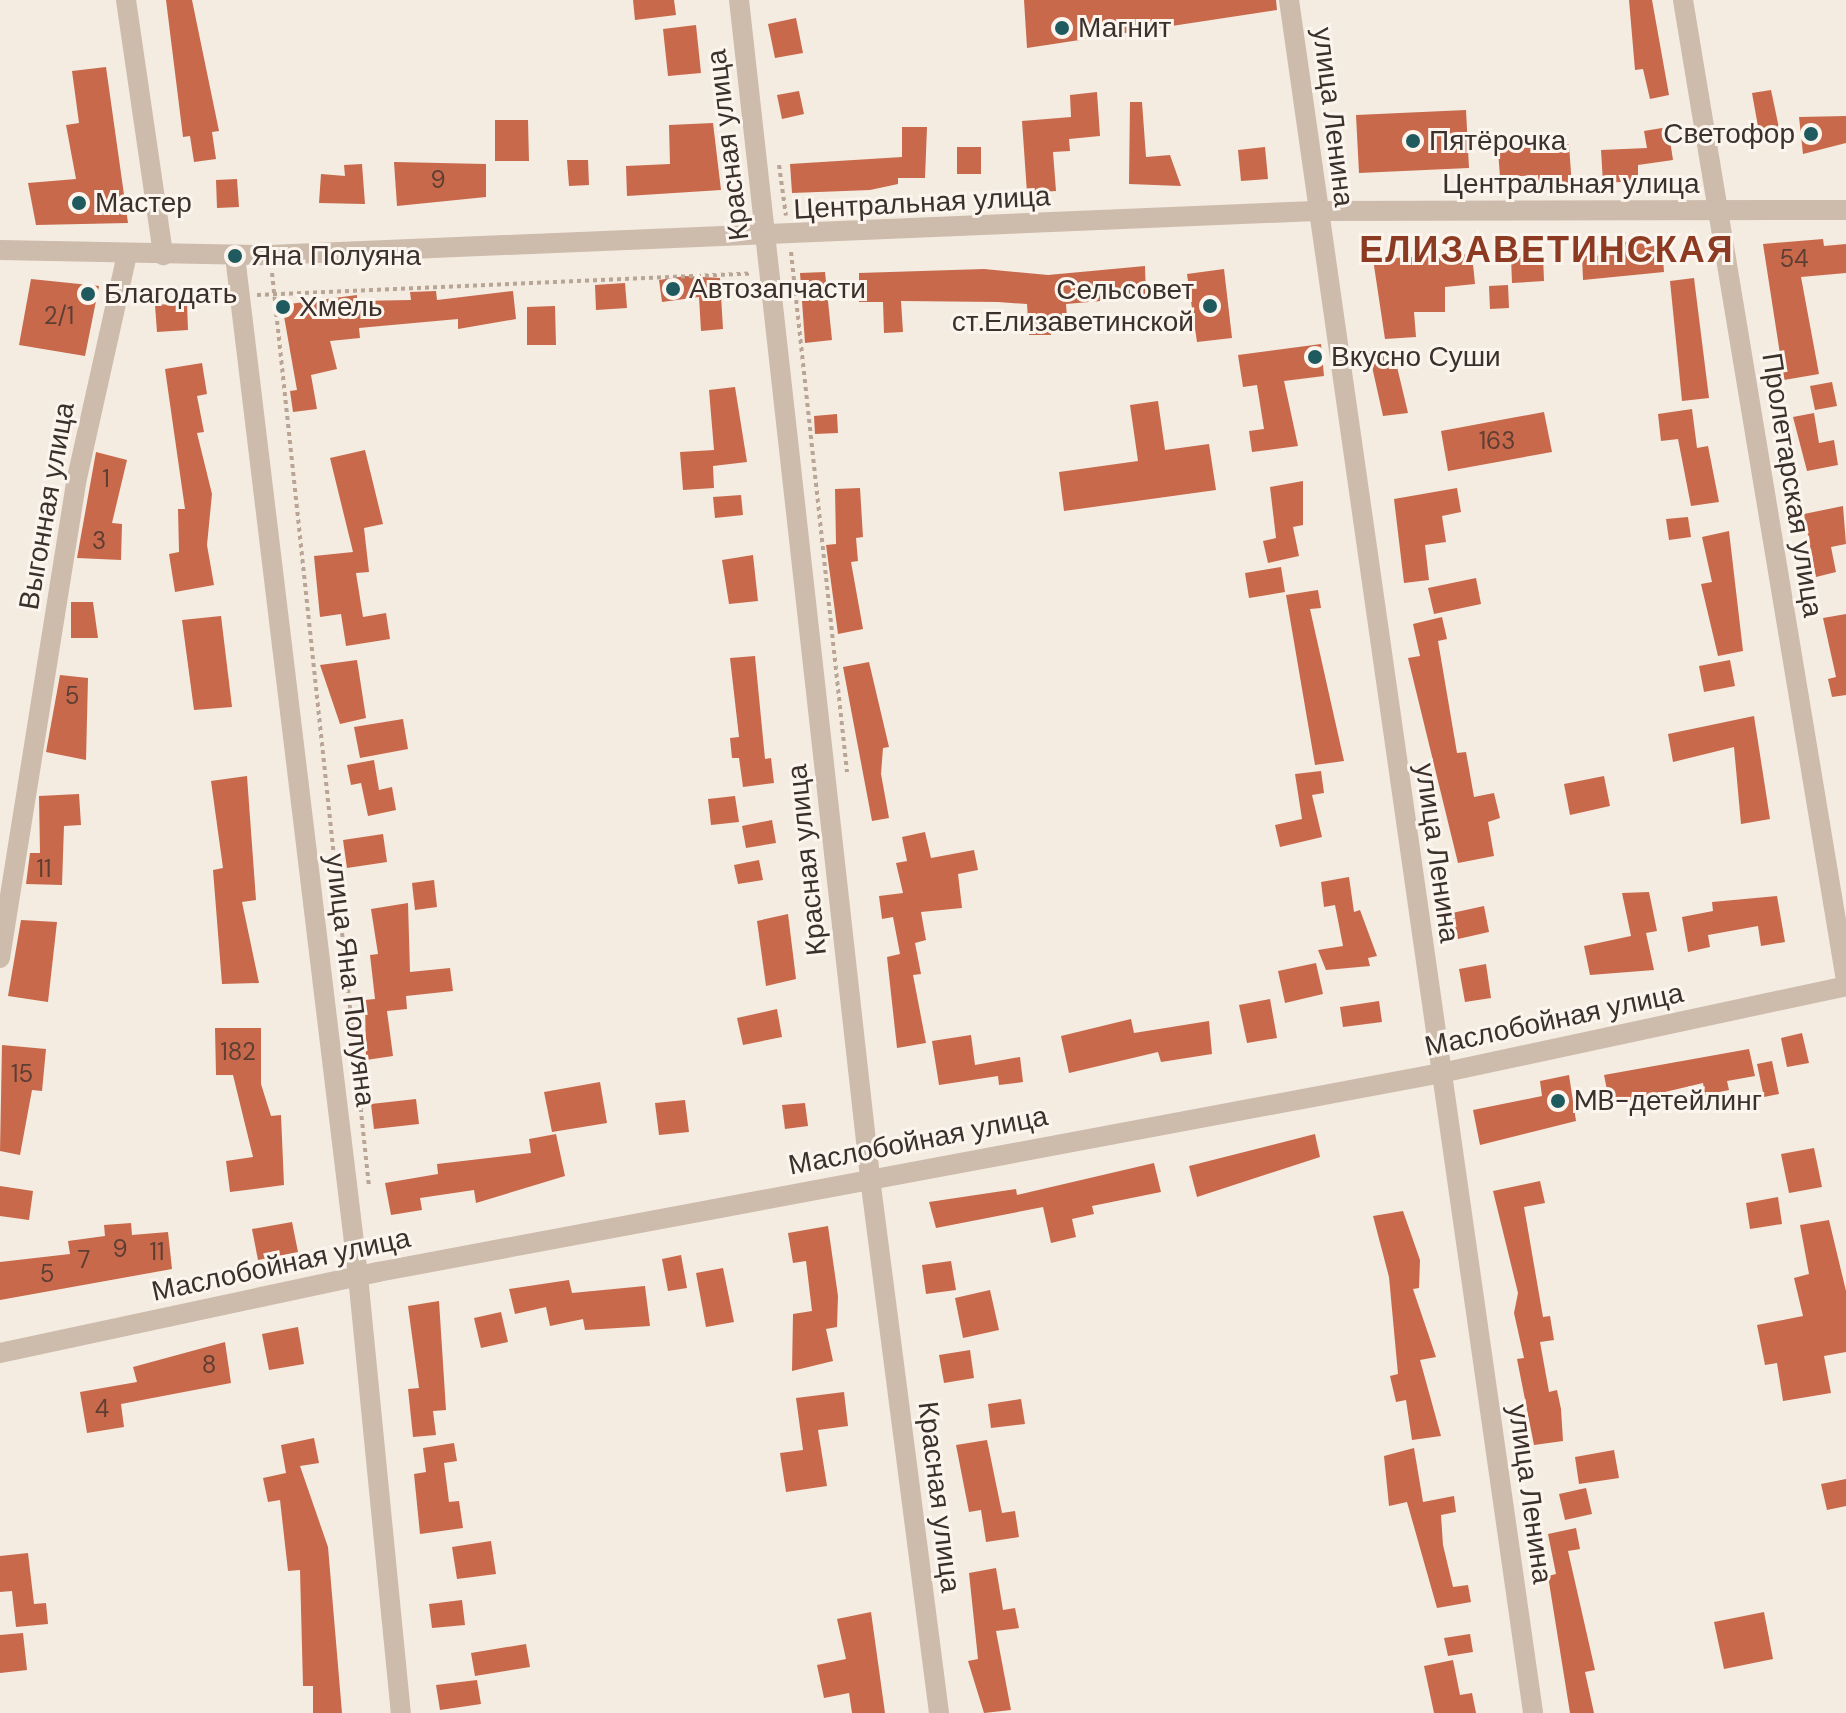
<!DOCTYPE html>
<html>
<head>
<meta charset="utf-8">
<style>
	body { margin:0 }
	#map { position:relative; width:1846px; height:1713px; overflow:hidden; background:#f4ebe1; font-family:"DM Sans",sans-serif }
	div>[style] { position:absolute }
	.building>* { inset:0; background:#c8694b }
	.path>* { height:4px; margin-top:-2px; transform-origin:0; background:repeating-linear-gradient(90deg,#b9a596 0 4px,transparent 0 8px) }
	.minor>* { height:20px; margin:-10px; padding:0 10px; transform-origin:10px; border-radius:10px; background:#cdbbac }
	.tertiary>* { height:20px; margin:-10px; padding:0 10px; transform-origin:10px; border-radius:10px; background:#cdbbac }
	.dots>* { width:22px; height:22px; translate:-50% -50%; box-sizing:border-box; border:4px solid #fbf5ee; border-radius:50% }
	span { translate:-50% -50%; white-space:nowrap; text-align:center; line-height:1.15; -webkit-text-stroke:6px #fbf5ee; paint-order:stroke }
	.number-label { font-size:24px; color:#5e3e33 }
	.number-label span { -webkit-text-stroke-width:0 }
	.poi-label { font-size:28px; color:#3b302b }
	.left { translate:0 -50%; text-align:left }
	.right { translate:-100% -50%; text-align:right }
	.street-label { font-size:28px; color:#3b302b }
	.district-label { font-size:36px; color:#8c3b22; font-weight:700; letter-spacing:2px }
</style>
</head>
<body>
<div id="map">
	<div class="building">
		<i style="clip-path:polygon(166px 0,192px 0,219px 131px,212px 132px,216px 159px,194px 162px,190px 136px,183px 137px)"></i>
		<i style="clip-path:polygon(633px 0,674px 0,676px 15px,635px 20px)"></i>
		<i style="clip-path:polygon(1024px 0,1276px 0,1277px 10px,1027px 48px)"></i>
		<i style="clip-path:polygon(1629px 0,1652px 0,1669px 95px,1650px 99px,1643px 69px,1635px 70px)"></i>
		<i style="clip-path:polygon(796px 18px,803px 53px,775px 58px,768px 24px)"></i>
		<i style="clip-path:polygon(696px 25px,701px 73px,668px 76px,663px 29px)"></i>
		<i style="clip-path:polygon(106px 67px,128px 223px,36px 225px,28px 183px,76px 179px,66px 125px,79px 123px,72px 71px)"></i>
		<i style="clip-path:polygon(1771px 90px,1779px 128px,1759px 132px,1752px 93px)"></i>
		<i style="clip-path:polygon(799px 91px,804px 114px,782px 119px,777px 95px)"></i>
		<i style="clip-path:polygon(1097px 92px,1100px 136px,1069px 139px,1070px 151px,1053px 152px,1056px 191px,1027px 193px,1022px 121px,1071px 117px,1070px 95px)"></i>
		<i style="clip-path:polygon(1130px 102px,1142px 102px,1146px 157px,1170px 155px,1181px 186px,1129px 184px)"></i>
		<i style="clip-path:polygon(1466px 110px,1469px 168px,1359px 173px,1356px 115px)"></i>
		<i style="clip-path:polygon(1846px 116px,1846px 143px,1803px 154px,1799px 117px)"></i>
		<i style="clip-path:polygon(495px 120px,528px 120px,529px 161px,495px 161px)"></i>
		<i style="clip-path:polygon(713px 123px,721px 190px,627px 196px,626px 166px,670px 164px,669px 125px)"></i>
		<i style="clip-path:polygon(902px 127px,927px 127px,925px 178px,898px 178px,898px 184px,870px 190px,792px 193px,790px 164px,902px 157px)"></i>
		<i style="clip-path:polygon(1668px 127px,1673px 160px,1638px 165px,1638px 181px,1603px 183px,1601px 150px,1647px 148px,1644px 131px)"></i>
		<i style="clip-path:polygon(1569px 144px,1572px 188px,1539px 190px,1538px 175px,1500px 177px,1498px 150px)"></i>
		<i style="clip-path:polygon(957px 147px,981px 147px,981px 174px,957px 174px)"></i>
		<i style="clip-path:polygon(1265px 147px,1268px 179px,1241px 181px,1238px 150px)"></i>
		<i style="clip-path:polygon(567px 160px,588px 160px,589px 185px,569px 186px)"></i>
		<i style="clip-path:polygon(394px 162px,486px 164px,486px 197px,397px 206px)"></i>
		<i style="clip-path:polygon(362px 164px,365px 204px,319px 203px,321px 174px,345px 176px,344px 165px)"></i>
		<i style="clip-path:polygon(237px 179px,239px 207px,217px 208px,216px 180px)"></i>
		<i style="clip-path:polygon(1823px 239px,1824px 246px,1846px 244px,1846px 273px,1801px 277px,1819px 374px,1784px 380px,1763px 244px)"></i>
		<i style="clip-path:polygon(1635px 241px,1662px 243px,1664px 272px,1583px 280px,1582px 256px,1616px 255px,1615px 243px)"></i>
		<i style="clip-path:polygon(1472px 254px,1475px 284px,1445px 287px,1445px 312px,1414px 312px,1416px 337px,1385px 339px,1373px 259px)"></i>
		<i style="clip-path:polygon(1543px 256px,1544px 281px,1512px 283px,1511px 257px)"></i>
		<i style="clip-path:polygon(1145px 266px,1146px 297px,1066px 304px,1067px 317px,1050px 317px,1051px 335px,1029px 335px,1027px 304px,998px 302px,901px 301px,903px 332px,884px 333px,883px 302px,859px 302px,859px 273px,984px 269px,1048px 275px)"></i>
		<i style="clip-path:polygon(1224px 269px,1232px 338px,1197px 342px,1187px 274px)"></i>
		<i style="clip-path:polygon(825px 272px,832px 340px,805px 343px,800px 273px)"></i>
		<i style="clip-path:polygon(685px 276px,720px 278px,723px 329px,701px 331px,699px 297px,662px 302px,659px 280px)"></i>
		<i style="clip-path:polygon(1694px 278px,1709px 398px,1682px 401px,1670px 281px)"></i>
		<i style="clip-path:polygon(31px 279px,99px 286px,85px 356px,19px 345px)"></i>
		<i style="clip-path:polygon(625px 283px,627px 308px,596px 310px,595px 285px)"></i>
		<i style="clip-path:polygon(1508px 285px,1509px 308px,1490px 309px,1489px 286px)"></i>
		<i style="clip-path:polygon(436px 291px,437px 300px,513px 291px,516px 319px,458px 329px,458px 319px,359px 328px,360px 338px,330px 341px,337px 369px,311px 375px,317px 409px,293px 412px,290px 391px,297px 390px,282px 305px,357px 295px,357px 301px,411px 300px,410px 292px)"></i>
		<i style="clip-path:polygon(187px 303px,188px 330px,157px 332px,155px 305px)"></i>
		<i style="clip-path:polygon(555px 306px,556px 345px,527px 345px,527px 307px)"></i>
		<i style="clip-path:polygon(1321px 344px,1324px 376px,1284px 381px,1298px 446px,1252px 452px,1249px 431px,1264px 429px,1257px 385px,1243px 387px,1238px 355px)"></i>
		<i style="clip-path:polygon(1393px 350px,1408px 413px,1383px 416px,1369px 353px)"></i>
		<i style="clip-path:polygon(202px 363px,207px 394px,197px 396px,204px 432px,197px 433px,212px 494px,207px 545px,214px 585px,175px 592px,169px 554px,179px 552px,178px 509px,185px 509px,165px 369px)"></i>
		<i style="clip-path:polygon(1832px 382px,1837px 406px,1815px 410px,1810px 386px)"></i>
		<i style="clip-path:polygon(735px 387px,747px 462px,713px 466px,714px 488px,683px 490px,680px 452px,714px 450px,709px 390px)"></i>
		<i style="clip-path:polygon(1158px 401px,1165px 450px,1209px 444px,1216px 490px,1064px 511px,1059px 472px,1138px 461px,1130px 405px)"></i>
		<i style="clip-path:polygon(1692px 409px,1697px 448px,1708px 446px,1719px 502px,1691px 506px,1678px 439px,1661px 441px,1658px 414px)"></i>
		<i style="clip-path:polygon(1544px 412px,1552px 452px,1448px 471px,1441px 431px)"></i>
		<i style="clip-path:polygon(1814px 413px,1819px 443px,1834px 440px,1838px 465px,1807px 471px,1793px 417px)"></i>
		<i style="clip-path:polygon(837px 414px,838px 433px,815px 434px,814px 416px)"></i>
		<i style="clip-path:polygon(365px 450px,383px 524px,364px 528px,369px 572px,356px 573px,363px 617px,386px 613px,390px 639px,346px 646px,341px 614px,320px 617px,314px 556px,353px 552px,330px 458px)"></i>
		<i style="clip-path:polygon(96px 452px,127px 460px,112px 523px,122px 524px,121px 560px,77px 558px)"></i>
		<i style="clip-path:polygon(1303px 481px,1303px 525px,1293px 527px,1299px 556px,1268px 563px,1263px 541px,1276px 538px,1270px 487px)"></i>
		<i style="clip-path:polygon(860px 488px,863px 537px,856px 538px,858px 561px,851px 562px,863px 629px,838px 634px,826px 545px,836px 544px,835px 489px)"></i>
		<i style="clip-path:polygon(1457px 488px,1461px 512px,1442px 516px,1446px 542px,1425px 545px,1429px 580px,1404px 583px,1394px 499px)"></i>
		<i style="clip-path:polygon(741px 495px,743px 515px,715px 518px,713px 497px)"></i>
		<i style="clip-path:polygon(1843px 506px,1846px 544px,1831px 547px,1836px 572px,1816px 577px,1804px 514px)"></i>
		<i style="clip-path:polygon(1688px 517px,1691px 537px,1669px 540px,1666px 519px)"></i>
		<i style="clip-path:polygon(1729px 531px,1743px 651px,1718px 656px,1701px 584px,1712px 582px,1702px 537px)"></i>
		<i style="clip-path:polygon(753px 555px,758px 601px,729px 604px,722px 560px)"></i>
		<i style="clip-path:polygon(1281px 567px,1285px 592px,1249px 598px,1245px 573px)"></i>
		<i style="clip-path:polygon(1476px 578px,1481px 604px,1434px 614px,1428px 588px)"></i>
		<i style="clip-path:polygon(1318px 590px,1321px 608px,1310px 609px,1344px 761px,1315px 765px,1286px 595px)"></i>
		<i style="clip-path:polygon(71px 602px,93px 602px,98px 638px,71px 638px)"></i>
		<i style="clip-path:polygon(1846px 614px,1846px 695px,1832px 697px,1828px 679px,1836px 677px,1823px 618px)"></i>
		<i style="clip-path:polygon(221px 616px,232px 707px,194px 710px,182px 620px)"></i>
		<i style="clip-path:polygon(1442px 617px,1447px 639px,1438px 641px,1457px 753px,1466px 752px,1474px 797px,1494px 793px,1500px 818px,1488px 822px,1494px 856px,1458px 863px,1408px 658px,1420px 656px,1413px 624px)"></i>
		<i style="clip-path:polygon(755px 656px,765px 759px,771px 758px,774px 783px,743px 787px,739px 758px,732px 758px,730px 738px,739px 737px,730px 658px)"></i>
		<i style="clip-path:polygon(357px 660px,366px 718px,340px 724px,320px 665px)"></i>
		<i style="clip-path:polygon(1730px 660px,1735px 686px,1704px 692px,1699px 666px)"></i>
		<i style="clip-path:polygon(869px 662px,889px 747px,883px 748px,881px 774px,889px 818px,872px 821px,843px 667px)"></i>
		<i style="clip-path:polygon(60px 675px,88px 678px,86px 760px,46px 752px)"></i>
		<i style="clip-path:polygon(1754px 716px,1770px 819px,1741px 824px,1734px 747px,1673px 762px,1668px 734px)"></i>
		<i style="clip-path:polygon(403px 719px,408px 749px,360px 758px,354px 727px)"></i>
		<i style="clip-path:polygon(374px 760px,379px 790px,392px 787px,396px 810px,368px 816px,361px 783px,351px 785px,347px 765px)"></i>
		<i style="clip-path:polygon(1321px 771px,1324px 793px,1312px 795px,1322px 837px,1280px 847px,1275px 825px,1302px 819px,1295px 774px)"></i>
		<i style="clip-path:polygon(247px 776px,256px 900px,242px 902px,259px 983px,222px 984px,213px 870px,223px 868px,211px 781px)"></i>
		<i style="clip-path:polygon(1604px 776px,1610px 806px,1570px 815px,1564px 784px)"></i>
		<i style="clip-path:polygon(79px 794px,81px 825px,64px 826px,62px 885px,26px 884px,30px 853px,40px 853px,39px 796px)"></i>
		<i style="clip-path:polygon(735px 796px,739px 822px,711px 825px,708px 799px)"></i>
		<i style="clip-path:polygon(772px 820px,776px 843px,746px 848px,742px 826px)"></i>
		<i style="clip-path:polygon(925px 832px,931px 858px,974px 850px,978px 870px,958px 874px,962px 908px,921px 912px,926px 940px,915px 943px,921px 974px,913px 975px,926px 1043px,897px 1048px,887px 957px,900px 954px,893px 917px,882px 919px,879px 896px,903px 893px,896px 863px,907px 861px,902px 837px)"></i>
		<i style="clip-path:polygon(383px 834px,387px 862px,347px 868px,343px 840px)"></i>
		<i style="clip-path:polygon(759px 860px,763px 880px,738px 884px,734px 865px)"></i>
		<i style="clip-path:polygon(1349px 877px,1354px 912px,1360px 910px,1377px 956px,1368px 958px,1370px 966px,1326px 970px,1318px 950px,1343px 946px,1335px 905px,1324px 907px,1321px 882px)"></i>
		<i style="clip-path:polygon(434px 880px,437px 907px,415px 910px,412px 883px)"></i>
		<i style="clip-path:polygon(1649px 892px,1657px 931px,1646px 933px,1654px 970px,1590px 975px,1584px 946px,1631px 936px,1622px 893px)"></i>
		<i style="clip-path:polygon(1777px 896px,1785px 942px,1761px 946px,1758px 926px,1708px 935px,1710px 947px,1688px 952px,1682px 917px,1713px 911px,1712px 902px)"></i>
		<i style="clip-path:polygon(408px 903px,410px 972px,450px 968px,453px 991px,406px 996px,407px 1009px,387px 1011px,393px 1056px,366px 1060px,365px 1000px,375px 999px,370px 955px,378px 954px,371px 909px)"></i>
		<i style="clip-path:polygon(1484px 906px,1489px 932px,1458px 939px,1452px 913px)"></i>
		<i style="clip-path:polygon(788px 914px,796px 979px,766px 986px,757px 921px)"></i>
		<i style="clip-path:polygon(21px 920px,57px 922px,48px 1002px,8px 996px)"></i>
		<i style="clip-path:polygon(1316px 963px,1323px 994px,1285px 1003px,1278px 971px)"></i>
		<i style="clip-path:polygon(1486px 964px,1491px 998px,1465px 1002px,1459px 969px)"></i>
		<i style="clip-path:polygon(1270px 999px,1277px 1038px,1247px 1043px,1239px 1005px)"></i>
		<i style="clip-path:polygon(1379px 1001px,1382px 1022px,1343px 1027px,1340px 1007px)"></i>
		<i style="clip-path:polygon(777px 1009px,782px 1037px,743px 1045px,737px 1018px)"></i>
		<i style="clip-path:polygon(1131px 1019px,1134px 1033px,1209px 1021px,1212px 1054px,1161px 1062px,1158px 1052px,1069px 1073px,1061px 1036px)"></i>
		<i style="clip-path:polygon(215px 1028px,261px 1028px,261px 1084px,271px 1116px,281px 1115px,284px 1185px,230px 1192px,226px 1161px,253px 1157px,233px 1075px,216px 1075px)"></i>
		<i style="clip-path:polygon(1802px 1033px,1809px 1063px,1787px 1067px,1781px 1038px)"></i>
		<i style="clip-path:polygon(971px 1035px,975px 1065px,1020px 1057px,1023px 1082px,999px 1085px,998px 1076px,939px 1085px,932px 1041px)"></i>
		<i style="clip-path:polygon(2px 1045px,46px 1049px,42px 1091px,32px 1090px,20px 1155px,0 1151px)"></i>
		<i style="clip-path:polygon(1749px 1049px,1755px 1076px,1727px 1081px,1729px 1090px,1705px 1095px,1703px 1083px,1610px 1105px,1604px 1075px)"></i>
		<i style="clip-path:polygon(1772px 1061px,1779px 1094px,1764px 1097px,1757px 1064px)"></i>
		<i style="clip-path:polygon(1569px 1075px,1576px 1121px,1480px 1145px,1473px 1110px,1542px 1096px,1540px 1081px)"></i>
		<i style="clip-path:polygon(600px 1082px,607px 1123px,552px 1132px,544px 1092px)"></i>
		<i style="clip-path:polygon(416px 1099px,419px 1124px,374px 1129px,371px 1104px)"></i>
		<i style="clip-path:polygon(685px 1100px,689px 1132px,659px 1135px,655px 1103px)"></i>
		<i style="clip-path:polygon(805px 1103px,808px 1126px,785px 1129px,782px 1105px)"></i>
		<i style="clip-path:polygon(556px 1134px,565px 1176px,476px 1203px,474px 1190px,420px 1198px,422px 1210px,391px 1215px,385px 1183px,438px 1174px,437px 1164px,531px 1153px,529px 1139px)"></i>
		<i style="clip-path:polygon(1315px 1134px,1320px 1157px,1197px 1197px,1189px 1166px)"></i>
		<i style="clip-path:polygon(1814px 1148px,1822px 1187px,1789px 1193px,1781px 1154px)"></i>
		<i style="clip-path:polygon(1154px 1163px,1161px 1192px,1092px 1206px,1094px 1214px,1072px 1219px,1076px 1237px,1051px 1243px,1043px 1207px,936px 1228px,929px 1202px,1016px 1189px,1017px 1195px)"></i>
		<i style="clip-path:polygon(1540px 1181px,1545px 1203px,1524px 1207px,1543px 1317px,1550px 1316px,1554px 1340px,1540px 1342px,1549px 1392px,1557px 1390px,1561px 1409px,1563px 1441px,1534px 1445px,1517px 1359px,1524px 1358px,1514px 1313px,1518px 1293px,1493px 1191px)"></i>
		<i style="clip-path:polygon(0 1186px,33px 1191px,29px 1220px,0 1216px)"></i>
		<i style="clip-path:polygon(1778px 1197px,1782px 1224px,1750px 1229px,1746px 1203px)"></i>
		<i style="clip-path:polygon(1403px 1211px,1420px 1260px,1419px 1288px,1413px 1289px,1436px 1357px,1420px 1360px,1441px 1436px,1412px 1440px,1406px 1400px,1396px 1402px,1390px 1376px,1398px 1374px,1389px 1277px,1373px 1216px)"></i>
		<i style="clip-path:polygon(1829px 1220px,1846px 1291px,1846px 1352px,1824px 1356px,1831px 1393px,1783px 1401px,1777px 1363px,1765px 1365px,1757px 1325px,1803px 1316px,1794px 1278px,1809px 1274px,1800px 1225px)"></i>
		<i style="clip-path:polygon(292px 1222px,298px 1252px,258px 1260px,252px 1229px)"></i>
		<i style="clip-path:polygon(131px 1223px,132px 1235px,168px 1232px,172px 1269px,0 1300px,0 1262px,70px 1254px,68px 1241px,105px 1236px,104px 1225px)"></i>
		<i style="clip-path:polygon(828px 1226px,838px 1296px,837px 1327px,826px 1329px,833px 1361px,792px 1371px,793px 1314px,812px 1311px,806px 1261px,793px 1263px,788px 1233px)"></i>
		<i style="clip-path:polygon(681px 1255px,687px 1288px,668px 1291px,662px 1259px)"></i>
		<i style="clip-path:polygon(951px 1261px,956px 1290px,926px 1294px,922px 1265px)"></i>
		<i style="clip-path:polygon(723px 1268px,734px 1322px,706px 1327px,696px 1273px)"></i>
		<i style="clip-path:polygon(569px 1280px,572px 1293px,645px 1286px,650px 1326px,585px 1330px,583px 1319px,550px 1326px,546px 1307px,515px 1314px,509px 1289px)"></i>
		<i style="clip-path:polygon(990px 1290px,999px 1330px,963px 1338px,955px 1298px)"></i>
		<i style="clip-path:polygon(439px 1301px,446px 1410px,433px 1411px,436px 1435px,413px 1437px,408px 1389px,419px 1388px,408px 1306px)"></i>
		<i style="clip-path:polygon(501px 1312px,508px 1342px,481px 1348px,474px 1318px)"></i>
		<i style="clip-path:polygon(298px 1327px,304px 1364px,269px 1370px,262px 1334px)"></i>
		<i style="clip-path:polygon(225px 1342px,231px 1383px,121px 1404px,124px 1427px,87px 1433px,80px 1392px,137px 1382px,133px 1367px)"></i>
		<i style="clip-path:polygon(970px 1350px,974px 1378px,944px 1383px,939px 1355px)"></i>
		<i style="clip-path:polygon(844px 1392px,848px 1426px,818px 1430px,827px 1486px,786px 1492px,780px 1453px,803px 1450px,796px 1398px)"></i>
		<i style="clip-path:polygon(1021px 1399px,1025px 1424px,991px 1428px,988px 1404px)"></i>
		<i style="clip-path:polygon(314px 1438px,319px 1463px,300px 1466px,328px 1547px,342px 1713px,313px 1713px,313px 1686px,303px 1686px,300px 1570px,288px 1571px,280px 1500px,268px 1502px,263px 1478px,286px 1473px,281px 1445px)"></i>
		<i style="clip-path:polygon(987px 1440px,1002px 1513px,1015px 1511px,1019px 1537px,986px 1542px,981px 1510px,969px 1512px,956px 1445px)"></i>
		<i style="clip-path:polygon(454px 1443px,457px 1461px,444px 1463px,449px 1502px,459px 1501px,463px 1528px,420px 1534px,414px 1474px,426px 1472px,423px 1448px)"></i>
		<i style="clip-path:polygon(1414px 1448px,1423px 1502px,1454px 1496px,1456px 1512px,1441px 1515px,1443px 1545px,1453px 1587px,1468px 1585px,1471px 1602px,1437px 1608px,1407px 1502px,1389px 1506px,1384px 1456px)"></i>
		<i style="clip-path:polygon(1614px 1450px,1619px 1478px,1579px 1484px,1575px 1457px)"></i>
		<i style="clip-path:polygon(1846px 1479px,1846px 1506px,1827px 1510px,1821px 1484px)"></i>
		<i style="clip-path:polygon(1586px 1488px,1592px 1514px,1565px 1520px,1559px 1494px)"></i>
		<i style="clip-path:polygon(1576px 1528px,1580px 1549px,1568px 1551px,1595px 1670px,1585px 1672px,1594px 1713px,1570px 1713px,1548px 1576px,1556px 1574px,1548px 1534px)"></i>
		<i style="clip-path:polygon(491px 1541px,496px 1574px,457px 1579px,452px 1547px)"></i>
		<i style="clip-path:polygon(28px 1553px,34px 1604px,46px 1603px,48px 1624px,16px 1627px,12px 1591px,0 1592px,0 1556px)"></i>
		<i style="clip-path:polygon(996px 1568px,1003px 1610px,1015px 1608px,1019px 1628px,996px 1631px,1011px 1710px,984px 1713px,968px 1661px,978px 1659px,969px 1573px)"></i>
		<i style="clip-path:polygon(462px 1600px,465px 1625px,432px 1628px,429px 1604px)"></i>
		<i style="clip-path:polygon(871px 1612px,885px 1713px,852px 1713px,849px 1693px,824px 1698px,817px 1665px,846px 1659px,837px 1619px)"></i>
		<i style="clip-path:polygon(1764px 1612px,1773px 1659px,1724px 1669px,1714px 1622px)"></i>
		<i style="clip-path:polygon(23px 1633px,27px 1670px,0 1673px,0 1635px)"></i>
		<i style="clip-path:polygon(1470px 1634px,1473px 1652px,1448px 1656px,1444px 1638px)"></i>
		<i style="clip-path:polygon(526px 1644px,530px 1667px,475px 1676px,471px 1653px)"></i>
		<i style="clip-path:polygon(1453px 1660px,1460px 1695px,1472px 1693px,1476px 1713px,1434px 1713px,1424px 1666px)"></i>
		<i style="clip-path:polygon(477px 1680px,481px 1704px,440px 1710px,436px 1685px)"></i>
	</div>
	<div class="path">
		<i style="left:779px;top:165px;width:51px;rotate:82.2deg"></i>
		<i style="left:791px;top:252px;width:523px;rotate:83.85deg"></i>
		<i style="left:272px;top:273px;width:919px;rotate:83.94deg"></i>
		<i style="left:137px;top:290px;width:83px;rotate:2.1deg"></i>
		<i style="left:257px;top:295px;width:494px;rotate:-2.5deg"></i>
	</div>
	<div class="minor">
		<i style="left:126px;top:0;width:258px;rotate:81.7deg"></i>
		<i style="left:739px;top:0;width:1185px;rotate:83.65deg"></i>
		<i style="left:870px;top:1178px;width:539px;rotate:82.65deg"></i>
		<i style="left:1683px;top:0;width:993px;rotate:80.56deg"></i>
		<i style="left:235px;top:256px;width:1027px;rotate:83.12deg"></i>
		<i style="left:358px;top:1276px;width:439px;rotate:84.4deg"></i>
		<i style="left:0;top:958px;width:486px;rotate:-80.9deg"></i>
		<i style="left:77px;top:478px;width:229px;rotate:-77.4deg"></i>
		<i style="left:0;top:1353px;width:387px;rotate:-12.1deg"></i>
		<i style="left:378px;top:1272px;width:1081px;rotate:-10.6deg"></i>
		<i style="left:1441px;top:1073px;width:414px;rotate:-12.1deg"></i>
	</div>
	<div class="tertiary">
		<i style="left:1289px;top:0;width:1730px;rotate:81.89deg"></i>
		<i style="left:0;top:250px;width:269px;rotate:1.1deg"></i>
		<i style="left:269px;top:255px;width:1048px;rotate:-2.41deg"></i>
		<i style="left:1316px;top:211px;width:530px;rotate:-0.11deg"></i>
	</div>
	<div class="dots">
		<i style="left:1062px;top:28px;background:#1f5a5e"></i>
		<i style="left:1811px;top:134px;background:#1f5a5e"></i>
		<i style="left:1413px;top:141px;background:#1f5a5e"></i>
		<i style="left:79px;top:203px;background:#1f5a5e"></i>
		<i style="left:235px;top:256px;background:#1f5a5e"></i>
		<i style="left:673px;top:289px;background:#1f5a5e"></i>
		<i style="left:88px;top:294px;background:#1f5a5e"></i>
		<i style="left:1210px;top:306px;background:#1f5a5e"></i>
		<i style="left:283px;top:307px;background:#1f5a5e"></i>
		<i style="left:1315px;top:357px;background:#1f5a5e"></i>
		<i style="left:1558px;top:1101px;background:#1f5a5e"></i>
	</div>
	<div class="number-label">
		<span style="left:438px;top:180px">9</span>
		<span style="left:1794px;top:259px">54</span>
		<span style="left:59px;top:316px">2/1</span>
		<span style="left:1497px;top:441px">163</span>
		<span style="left:106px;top:479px">1</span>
		<span style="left:99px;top:541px">3</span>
		<span style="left:72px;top:696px">5</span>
		<span style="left:44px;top:869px">11</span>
		<span style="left:238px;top:1052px">182</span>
		<span style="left:22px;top:1074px">15</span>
		<span style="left:120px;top:1249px">9</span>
		<span style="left:157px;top:1252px">11</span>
		<span style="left:84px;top:1260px">7</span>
		<span style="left:47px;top:1274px">5</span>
		<span style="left:209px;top:1365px">8</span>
		<span style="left:102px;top:1409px">4</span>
	</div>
	<div class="poi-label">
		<span class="left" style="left:1078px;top:28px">Магнит</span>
		<span class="right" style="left:1795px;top:134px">Светофор</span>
		<span class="left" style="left:1429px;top:141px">Пятёрочка</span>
		<span class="left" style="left:95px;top:203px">Мастер</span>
		<span class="left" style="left:251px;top:256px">Яна Полуяна</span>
		<span class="left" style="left:689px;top:289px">Автозапчасти</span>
		<span class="right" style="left:1194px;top:306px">Сельсовет<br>ст.Елизаветинской</span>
		<span class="left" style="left:104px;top:294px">Благодать</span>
		<span class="left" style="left:299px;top:307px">Хмель</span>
		<span class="left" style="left:1331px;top:357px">Вкусно Суши</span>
		<span class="left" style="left:1574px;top:1101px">MB-детейлинг</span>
	</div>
	<div class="street-label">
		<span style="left:1333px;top:117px;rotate:83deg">улица Ленина</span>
		<span style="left:728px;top:145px;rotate:-97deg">Красная улица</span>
		<span style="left:1571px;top:184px">Центральная улица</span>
		<span style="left:922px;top:203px;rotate:-3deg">Центральная улица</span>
		<span style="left:1792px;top:485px;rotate:81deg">Пролетарская улица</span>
		<span style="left:47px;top:506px;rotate:-80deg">Выгонная улица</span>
		<span style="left:1437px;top:853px;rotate:82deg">улица Ленина</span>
		<span style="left:807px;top:860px;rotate:-96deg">Красная улица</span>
		<span style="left:350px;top:980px;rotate:83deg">улица Яна Полуяна</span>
		<span style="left:1554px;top:1020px;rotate:-12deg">Маслобойная улица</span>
		<span style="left:918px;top:1141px;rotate:-11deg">Маслобойная улица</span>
		<span style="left:281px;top:1265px;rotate:-12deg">Маслобойная улица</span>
		<span style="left:1530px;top:1494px;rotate:82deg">улица Ленина</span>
		<span style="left:939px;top:1497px;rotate:83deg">Красная улица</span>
	</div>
	<div class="district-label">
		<span style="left:1547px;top:250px">ЕЛИЗАВЕТИНСКАЯ</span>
	</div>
</div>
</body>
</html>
